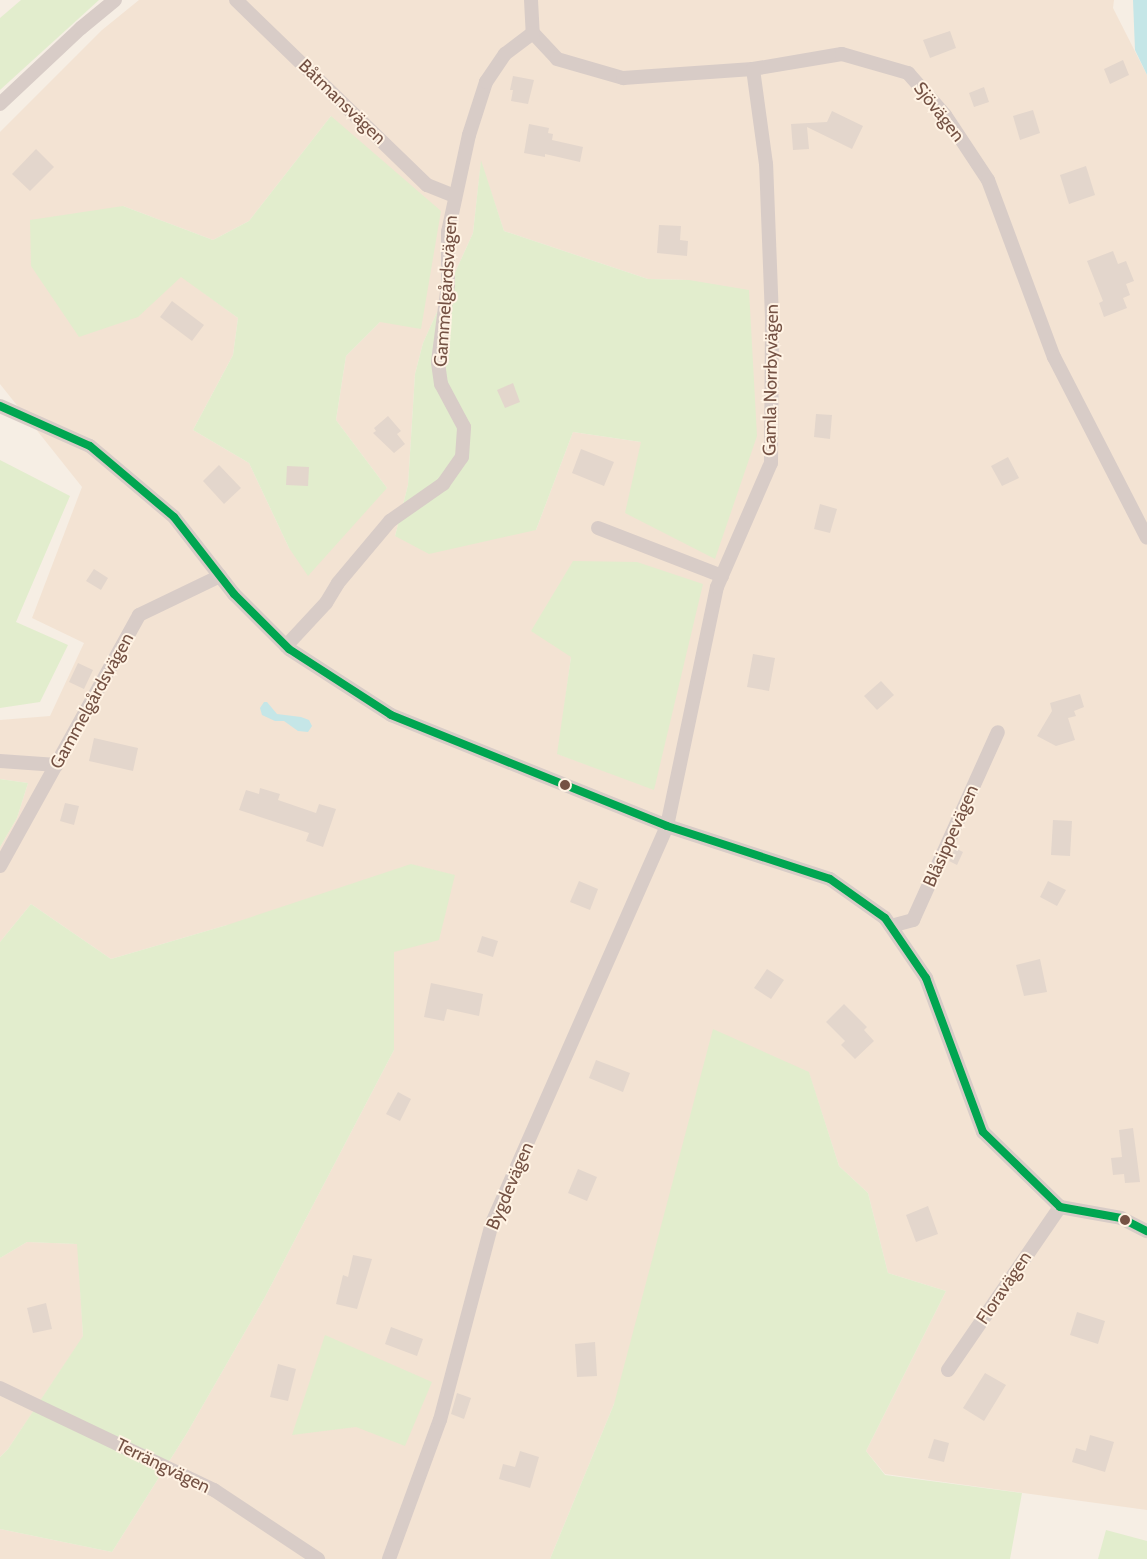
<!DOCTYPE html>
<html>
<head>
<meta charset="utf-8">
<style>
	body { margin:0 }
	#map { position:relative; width:1147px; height:1559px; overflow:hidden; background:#f6eee4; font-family:Cabin,sans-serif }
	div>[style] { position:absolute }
	.residential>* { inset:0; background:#f3e3d3 }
	.green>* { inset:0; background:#e2edcd }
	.water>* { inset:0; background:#c5e6e7 }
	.building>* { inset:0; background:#e3d6cc }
	.street>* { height:14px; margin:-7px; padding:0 7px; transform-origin:7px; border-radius:7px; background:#d8ccc7 }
	.bus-1>* { height:8px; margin:-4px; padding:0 4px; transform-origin:4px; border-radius:4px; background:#00a651 }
	.dots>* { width:14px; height:14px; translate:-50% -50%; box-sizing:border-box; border:2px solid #fff3e4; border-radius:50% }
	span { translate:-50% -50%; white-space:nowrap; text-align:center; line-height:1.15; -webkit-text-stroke:4px #fff3e4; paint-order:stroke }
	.street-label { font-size:18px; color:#755244 }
</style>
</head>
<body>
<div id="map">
	<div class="residential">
		<i style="clip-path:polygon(evenodd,139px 0,1114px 0,1113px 8px,1147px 75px,1147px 1510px,885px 1474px,866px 1451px,946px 1291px,888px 1273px,868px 1193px,839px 1166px,809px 1073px,614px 1404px,550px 1559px,0 1559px,0 1529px,112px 1552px,187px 1433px,265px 1297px,394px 1050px,394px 952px,227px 925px,111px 959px,31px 904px,0 942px,0 847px,17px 818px,28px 783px,0 779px,0 720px,50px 716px,84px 643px,32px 618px,82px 487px,0 384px,0 132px,102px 30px,139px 0,331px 116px,380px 322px,346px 356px,336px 420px,387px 488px,289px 548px,249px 463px,193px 430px,233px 355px,238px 318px,181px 276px,123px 206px,213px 240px,249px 221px,331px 116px,139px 0,481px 162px,504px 231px,648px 279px,689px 280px,641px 442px,573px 432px,536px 530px,395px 536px,408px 485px,415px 374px,423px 343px,473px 233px,481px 162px,139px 0,571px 657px,654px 789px,558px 754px,571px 657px)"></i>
		<i style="clip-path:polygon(27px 1242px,78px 1244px,83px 1337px,8px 1449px,0 1457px,0 1258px)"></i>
	</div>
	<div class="green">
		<i style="clip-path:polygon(21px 0,99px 0,0 90px,0 18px)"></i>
		<i style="clip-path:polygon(331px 116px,441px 211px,421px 329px,380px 322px,346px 356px,336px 420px,387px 488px,308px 576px,289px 548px,249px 463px,193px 430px,233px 355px,238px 318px,181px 277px,138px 317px,79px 337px,31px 266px,30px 220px,123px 206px,213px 240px,249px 221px)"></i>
		<i style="clip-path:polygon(481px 160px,504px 231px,648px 279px,689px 280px,749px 290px,757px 436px,715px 559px,625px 513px,641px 442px,573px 432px,536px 530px,429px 554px,395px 536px,408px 485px,415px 374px,423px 343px,473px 233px)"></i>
		<i style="clip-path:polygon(0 460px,70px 496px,16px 622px,68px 645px,40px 702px,0 708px)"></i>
		<i style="clip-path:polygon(573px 561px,637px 562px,703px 584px,654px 790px,557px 754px,571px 657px,531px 631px)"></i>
		<i style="clip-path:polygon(0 779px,28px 783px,17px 818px,0 847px)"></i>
		<i style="clip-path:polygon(411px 864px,455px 875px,439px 940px,394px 952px,394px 1050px,265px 1297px,187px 1433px,112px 1552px,0 1529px,0 1457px,8px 1449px,83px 1336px,77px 1244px,27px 1242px,0 1258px,0 942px,31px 904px,111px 959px,227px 925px)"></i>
		<i style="clip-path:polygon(713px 1029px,809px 1072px,839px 1166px,868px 1193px,888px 1273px,946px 1291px,866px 1451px,885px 1475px,1022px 1493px,1010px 1559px,550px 1559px,614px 1404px)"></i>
		<i style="clip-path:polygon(325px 1335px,432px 1382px,405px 1446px,356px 1427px,292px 1435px)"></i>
		<i style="clip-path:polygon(1106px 1530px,1147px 1541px,1147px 1559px,1098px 1559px)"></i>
	</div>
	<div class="water">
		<i style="clip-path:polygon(1133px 0,1147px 0,1147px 75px,1135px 50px)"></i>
		<i style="clip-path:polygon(264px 702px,267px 702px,277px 714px,301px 717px,309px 720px,312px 726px,308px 732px,298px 731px,284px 721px,275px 721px,262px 715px,260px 708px)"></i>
	</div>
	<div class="building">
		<i style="clip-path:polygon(950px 31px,956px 48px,930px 58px,923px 40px)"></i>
		<i style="clip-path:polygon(1123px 60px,1129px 75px,1110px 84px,1104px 69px)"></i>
		<i style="clip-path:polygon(513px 76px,534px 80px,528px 104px,511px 101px,513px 90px,510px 90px)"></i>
		<i style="clip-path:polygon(984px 87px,989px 102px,974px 107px,969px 93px)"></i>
		<i style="clip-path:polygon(1033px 110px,1040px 133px,1020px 140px,1013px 116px)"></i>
		<i style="clip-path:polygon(832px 111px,863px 126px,852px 149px,807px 127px,809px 149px,793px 150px,791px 124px,827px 122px)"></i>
		<i style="clip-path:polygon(529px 124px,549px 128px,548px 133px,553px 134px,552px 140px,583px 147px,580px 162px,545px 154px,545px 157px,524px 153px)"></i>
		<i style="clip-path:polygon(36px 149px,54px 167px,30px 191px,12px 174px)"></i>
		<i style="clip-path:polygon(1086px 166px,1095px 195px,1069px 204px,1060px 175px)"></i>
		<i style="clip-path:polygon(659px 225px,681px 226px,680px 240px,688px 241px,687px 256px,657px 253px)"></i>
		<i style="clip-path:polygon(1113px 251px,1118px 264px,1126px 261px,1134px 281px,1126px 284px,1130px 295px,1123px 298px,1127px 308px,1104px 317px,1099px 303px,1103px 301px,1087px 261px)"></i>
		<i style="clip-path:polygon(172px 301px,204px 325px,192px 341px,160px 317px)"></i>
		<i style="clip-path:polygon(513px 383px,520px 402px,505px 408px,497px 390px)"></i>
		<i style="clip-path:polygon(816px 414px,832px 415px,830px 439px,814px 437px)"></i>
		<i style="clip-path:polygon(388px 416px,401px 431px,397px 434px,405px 444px,394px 453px,373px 433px,376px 431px,374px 428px)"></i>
		<i style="clip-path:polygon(581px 449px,614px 462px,604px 486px,572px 473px)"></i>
		<i style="clip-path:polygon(1008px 457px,1019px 478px,1002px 486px,991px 466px)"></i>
		<i style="clip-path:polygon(219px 465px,241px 488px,224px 504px,203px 481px)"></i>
		<i style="clip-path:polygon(287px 466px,309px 467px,308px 486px,286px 485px)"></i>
		<i style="clip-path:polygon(820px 504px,837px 509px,830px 533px,814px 529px)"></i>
		<i style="clip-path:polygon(94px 569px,108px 578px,101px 590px,86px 581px)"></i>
		<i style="clip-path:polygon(753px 654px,775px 658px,769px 691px,747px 687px)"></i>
		<i style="clip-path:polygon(78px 663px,93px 670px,84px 689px,69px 682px)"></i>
		<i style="clip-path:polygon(881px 681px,894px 695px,877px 710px,864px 696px)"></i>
		<i style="clip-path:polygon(1080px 694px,1084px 707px,1074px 711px,1076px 716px,1068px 718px,1075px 740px,1056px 746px,1037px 736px,1052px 711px,1050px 703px)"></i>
		<i style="clip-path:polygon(94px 738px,138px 748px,133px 771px,89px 761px)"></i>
		<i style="clip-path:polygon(260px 788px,280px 794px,278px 800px,316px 813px,319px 804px,336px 809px,323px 847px,306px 841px,309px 833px,239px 810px,246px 790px,259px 794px)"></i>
		<i style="clip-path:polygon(65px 803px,79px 806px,74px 825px,60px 821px)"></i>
		<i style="clip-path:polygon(1053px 820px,1072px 821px,1070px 856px,1051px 855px)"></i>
		<i style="clip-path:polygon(955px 848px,963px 852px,957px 865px,949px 861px)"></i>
		<i style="clip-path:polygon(579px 881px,598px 889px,590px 910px,570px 902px)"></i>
		<i style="clip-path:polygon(1048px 881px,1066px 890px,1057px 906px,1040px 897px)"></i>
		<i style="clip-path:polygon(482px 936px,498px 941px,493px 957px,477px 952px)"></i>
		<i style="clip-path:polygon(1040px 959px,1047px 992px,1024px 996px,1016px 965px)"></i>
		<i style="clip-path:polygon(767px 969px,784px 980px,771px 999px,754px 988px)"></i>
		<i style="clip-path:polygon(431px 983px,483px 994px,479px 1016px,447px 1009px,444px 1021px,424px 1017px)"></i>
		<i style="clip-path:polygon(844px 1004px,867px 1027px,864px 1030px,874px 1041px,855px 1059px,841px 1045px,845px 1041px,826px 1022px)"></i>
		<i style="clip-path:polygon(596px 1060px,630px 1073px,623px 1092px,589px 1078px)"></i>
		<i style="clip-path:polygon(398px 1092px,411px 1099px,400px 1121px,386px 1114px)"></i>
		<i style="clip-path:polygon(1133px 1128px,1140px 1182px,1125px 1183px,1124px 1174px,1113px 1175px,1111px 1158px,1122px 1157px,1119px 1130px)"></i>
		<i style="clip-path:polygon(578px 1169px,597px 1177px,587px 1201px,568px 1193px)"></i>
		<i style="clip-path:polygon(928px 1206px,938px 1234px,916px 1242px,906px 1215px)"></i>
		<i style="clip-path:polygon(353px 1255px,372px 1259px,357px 1309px,336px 1304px,343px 1275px,348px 1277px)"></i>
		<i style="clip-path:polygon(46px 1303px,52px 1329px,33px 1333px,27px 1308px)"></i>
		<i style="clip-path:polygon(1077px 1312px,1105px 1321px,1098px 1344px,1070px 1335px)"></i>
		<i style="clip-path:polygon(391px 1327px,423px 1339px,417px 1356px,385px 1344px)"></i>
		<i style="clip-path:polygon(595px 1342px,597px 1376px,577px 1377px,575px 1344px)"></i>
		<i style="clip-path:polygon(278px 1364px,296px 1369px,288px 1401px,270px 1397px)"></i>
		<i style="clip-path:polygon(985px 1373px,1006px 1385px,984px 1421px,963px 1408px)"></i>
		<i style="clip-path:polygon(457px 1393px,471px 1398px,464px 1419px,451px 1414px)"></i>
		<i style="clip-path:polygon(1090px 1435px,1114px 1442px,1105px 1472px,1072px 1462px,1076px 1448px,1086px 1451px)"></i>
		<i style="clip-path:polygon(934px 1439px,949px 1443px,944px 1462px,928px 1458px)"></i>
		<i style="clip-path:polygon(520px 1451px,539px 1457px,530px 1488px,499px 1479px,503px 1464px,515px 1467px)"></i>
	</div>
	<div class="street">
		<i style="left:236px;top:0;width:266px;rotate:44.1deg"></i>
		<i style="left:427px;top:185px;width:29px;rotate:22deg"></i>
		<i style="left:531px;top:0;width:33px;rotate:87deg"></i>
		<i style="left:533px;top:33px;width:35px;rotate:47deg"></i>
		<i style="left:557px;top:59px;width:69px;rotate:16.1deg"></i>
		<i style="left:623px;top:78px;width:130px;rotate:-4deg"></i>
		<i style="left:753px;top:69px;width:90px;rotate:-9.6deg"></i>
		<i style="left:842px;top:54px;width:69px;rotate:16.1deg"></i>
		<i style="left:908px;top:73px;width:56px;rotate:48.6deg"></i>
		<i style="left:945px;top:115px;width:78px;rotate:56.5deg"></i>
		<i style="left:988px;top:180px;width:189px;rotate:69.6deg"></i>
		<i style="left:1054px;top:357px;width:203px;rotate:62.8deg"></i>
		<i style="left:0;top:104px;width:111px;rotate:-43.2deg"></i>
		<i style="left:81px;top:28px;width:44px;rotate:-39.5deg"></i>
		<i style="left:0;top:406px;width:98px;rotate:24deg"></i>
		<i style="left:90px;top:446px;width:110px;rotate:40.2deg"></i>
		<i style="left:174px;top:517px;width:98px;rotate:52.1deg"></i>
		<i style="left:234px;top:594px;width:78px;rotate:45deg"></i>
		<i style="left:289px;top:649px;width:121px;rotate:32.9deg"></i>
		<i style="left:391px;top:715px;width:297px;rotate:21.9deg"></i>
		<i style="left:667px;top:826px;width:171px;rotate:18deg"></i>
		<i style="left:830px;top:879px;width:67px;rotate:35.3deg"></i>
		<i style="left:885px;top:918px;width:73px;rotate:55.7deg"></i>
		<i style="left:926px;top:978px;width:164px;rotate:69.7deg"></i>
		<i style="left:983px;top:1132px;width:107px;rotate:44.2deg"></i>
		<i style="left:1060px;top:1207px;width:62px;rotate:10.2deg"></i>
		<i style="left:1121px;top:1218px;width:29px;rotate:27deg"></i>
		<i style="left:598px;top:528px;width:133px;rotate:21.2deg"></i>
		<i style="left:286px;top:646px;width:59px;rotate:-47.1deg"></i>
		<i style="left:326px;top:603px;width:23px;rotate:-59deg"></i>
		<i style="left:338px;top:583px;width:81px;rotate:-50deg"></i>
		<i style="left:390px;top:521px;width:65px;rotate:-34.9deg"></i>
		<i style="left:443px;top:484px;width:33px;rotate:-55deg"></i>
		<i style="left:462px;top:457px;width:30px;rotate:-86deg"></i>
		<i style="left:464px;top:427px;width:49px;rotate:-118.1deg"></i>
		<i style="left:441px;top:384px;width:22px;rotate:-98deg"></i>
		<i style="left:438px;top:362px;width:79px;rotate:-82.7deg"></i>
		<i style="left:448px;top:284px;width:52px;rotate:-90deg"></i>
		<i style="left:448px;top:232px;width:99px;rotate:-77.8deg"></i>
		<i style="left:469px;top:135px;width:56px;rotate:-72.2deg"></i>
		<i style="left:486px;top:82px;width:34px;rotate:-56deg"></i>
		<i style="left:505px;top:54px;width:35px;rotate:-37deg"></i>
		<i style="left:0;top:761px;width:57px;rotate:4deg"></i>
		<i style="left:0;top:866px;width:287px;rotate:-61deg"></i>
		<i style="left:139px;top:615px;width:90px;rotate:-25.7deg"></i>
		<i style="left:891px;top:926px;width:23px;rotate:-15deg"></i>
		<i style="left:913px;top:920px;width:206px;rotate:-65.7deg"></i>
		<i style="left:948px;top:1370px;width:198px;rotate:-55.5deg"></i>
		<i style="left:0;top:1388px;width:237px;rotate:25.5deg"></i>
		<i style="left:214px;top:1490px;width:125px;rotate:33.6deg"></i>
		<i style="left:389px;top:1559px;width:148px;rotate:-69.9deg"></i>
		<i style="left:440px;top:1420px;width:204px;rotate:-75.2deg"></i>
		<i style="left:492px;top:1223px;width:434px;rotate:-66.2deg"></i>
		<i style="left:667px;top:826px;width:244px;rotate:-78.2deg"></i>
		<i style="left:717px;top:587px;width:135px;rotate:-66.5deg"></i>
		<i style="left:771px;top:463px;width:145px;rotate:-89.6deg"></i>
		<i style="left:772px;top:318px;width:154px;rotate:-92.2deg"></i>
		<i style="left:766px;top:164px;width:96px;rotate:-97.8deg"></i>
	</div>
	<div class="bus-1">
		<i style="left:0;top:406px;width:98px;rotate:24deg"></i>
		<i style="left:90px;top:446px;width:110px;rotate:40.2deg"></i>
		<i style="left:174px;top:517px;width:98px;rotate:52.1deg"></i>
		<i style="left:234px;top:594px;width:78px;rotate:45deg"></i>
		<i style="left:289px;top:649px;width:121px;rotate:32.9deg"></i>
		<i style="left:391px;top:715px;width:297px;rotate:21.9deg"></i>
		<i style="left:667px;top:826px;width:171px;rotate:18deg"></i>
		<i style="left:830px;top:879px;width:67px;rotate:35.3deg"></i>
		<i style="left:885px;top:918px;width:73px;rotate:55.7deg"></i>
		<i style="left:926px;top:978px;width:164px;rotate:69.7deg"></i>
		<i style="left:983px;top:1132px;width:107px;rotate:44.2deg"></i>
		<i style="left:1060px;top:1207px;width:62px;rotate:10.2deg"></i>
		<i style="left:1121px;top:1218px;width:29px;rotate:27deg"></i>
	</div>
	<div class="dots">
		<i style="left:565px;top:785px;background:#755244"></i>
		<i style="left:1125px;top:1220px;background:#755244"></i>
	</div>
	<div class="street-label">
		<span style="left:342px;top:102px;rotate:44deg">Båtmansvägen</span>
		<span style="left:939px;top:112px;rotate:52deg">Sjövägen</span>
		<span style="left:446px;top:291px;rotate:-86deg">Gammelgårdsvägen</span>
		<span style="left:771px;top:380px;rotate:-89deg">Gamla Norrbyvägen</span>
		<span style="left:92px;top:701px;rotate:-61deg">Gammelgårdsvägen</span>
		<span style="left:951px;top:836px;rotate:-66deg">Blåsippevägen</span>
		<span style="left:510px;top:1186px;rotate:-67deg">Bygdevägen</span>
		<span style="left:1004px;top:1288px;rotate:-56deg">Floravägen</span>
		<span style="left:163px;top:1466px;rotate:26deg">Terrängvägen</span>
	</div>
</div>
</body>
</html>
